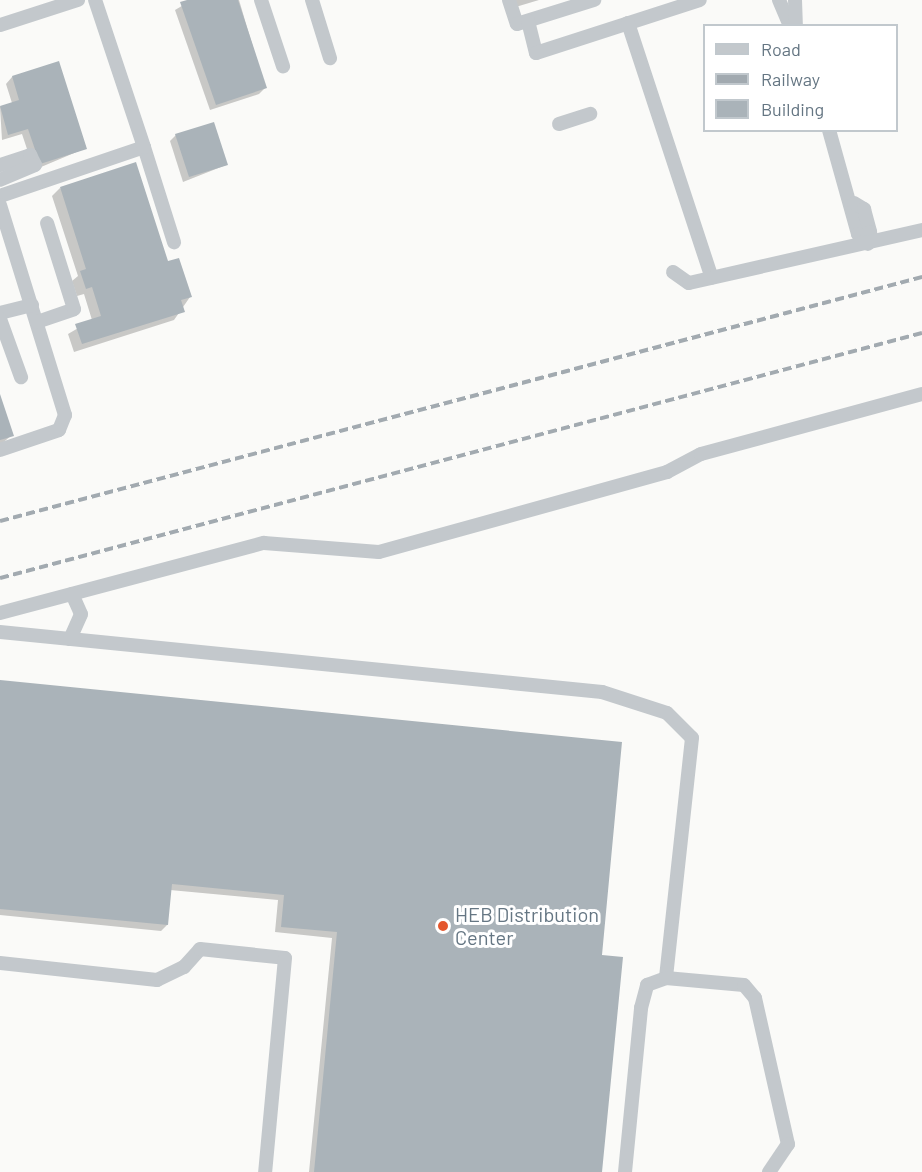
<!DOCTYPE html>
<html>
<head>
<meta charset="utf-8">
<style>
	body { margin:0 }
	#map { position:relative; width:922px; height:1172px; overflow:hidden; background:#fafaf8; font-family:Barlow,sans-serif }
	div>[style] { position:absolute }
	.shadow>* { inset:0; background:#0003 }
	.building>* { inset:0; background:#aab3b9 }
	.minor>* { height:14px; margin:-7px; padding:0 7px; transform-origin:7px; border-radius:7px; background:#c3c8cc }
	.rail>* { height:4px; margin-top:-2px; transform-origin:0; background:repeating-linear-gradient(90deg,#a2aab0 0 9px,transparent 0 13.5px) }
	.dots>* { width:16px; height:16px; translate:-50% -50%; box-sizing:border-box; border:3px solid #fff; border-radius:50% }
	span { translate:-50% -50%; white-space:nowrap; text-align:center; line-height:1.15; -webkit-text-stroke:6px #fff; paint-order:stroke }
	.poi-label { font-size:20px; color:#657683 }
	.left { translate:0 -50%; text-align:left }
	.legend { position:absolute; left:703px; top:24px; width:195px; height:108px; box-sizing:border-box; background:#fff; border:2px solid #c1c8cd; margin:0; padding:8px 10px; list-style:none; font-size:18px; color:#657683 }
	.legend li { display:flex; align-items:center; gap:12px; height:30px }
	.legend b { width:30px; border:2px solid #c1c8cd }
</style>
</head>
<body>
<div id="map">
	<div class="shadow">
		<i style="clip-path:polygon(192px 0,239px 0,265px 88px,259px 94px,210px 110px,175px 10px)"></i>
		<i style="clip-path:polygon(507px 0,539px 0,509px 9px)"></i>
		<i style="clip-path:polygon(58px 63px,86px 148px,34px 170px,22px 134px,2px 140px,0 107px,12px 103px,6px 84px,12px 77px)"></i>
		<i style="clip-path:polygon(176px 135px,226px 165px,183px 182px,170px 141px)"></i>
		<i style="clip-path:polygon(60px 188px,167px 263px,190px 297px,174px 320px,74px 352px,68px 334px,92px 320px,84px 294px,77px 296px,72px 281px,78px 276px,52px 196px)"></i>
		<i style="clip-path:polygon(0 398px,12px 435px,0 445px)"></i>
		<i style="clip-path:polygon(0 682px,600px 956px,600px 1172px,309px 1172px,332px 938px,275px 932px,278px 900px,170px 890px,167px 925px,161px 931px,0 915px)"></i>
	</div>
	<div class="building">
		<i style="clip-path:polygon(187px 0,238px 0,267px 88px,216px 105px,180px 2px)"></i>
		<i style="clip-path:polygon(59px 61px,87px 149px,40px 164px,28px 129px,8px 135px,0 106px,19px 100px,12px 76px)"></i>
		<i style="clip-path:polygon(214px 122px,228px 165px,189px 177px,175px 134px)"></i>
		<i style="clip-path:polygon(136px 162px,168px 261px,179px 258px,192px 297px,181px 300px,185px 312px,82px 344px,75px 324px,101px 316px,92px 287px,86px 289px,80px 271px,86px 269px,60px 187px)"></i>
		<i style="clip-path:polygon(0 394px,14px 436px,0 440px)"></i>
		<i style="clip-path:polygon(0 680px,622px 742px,602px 955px,623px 957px,602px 1172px,314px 1172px,337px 932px,281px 927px,284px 895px,172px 884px,168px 925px,0 909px)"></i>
	</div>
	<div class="minor">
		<i style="left:261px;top:0;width:70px;rotate:71.6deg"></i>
		<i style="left:312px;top:0;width:61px;rotate:72.8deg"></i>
		<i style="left:509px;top:0;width:25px;rotate:72deg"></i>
		<i style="left:517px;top:24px;width:81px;rotate:-17.3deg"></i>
		<i style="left:779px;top:0;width:28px;rotate:67deg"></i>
		<i style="left:795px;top:0;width:26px;rotate:88deg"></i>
		<i style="left:528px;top:21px;width:33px;rotate:76deg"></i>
		<i style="left:536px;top:53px;width:172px;rotate:-17.9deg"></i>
		<i style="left:628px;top:23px;width:268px;rotate:71.8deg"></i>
		<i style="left:0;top:25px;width:82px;rotate:-17.8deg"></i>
		<i style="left:559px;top:124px;width:33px;rotate:-18deg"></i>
		<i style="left:829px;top:130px;width:108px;rotate:74.4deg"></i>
		<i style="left:858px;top:234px;width:14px;rotate:45deg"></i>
		<i style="left:144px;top:147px;width:100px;rotate:72.5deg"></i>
		<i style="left:0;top:165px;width:32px;rotate:-18deg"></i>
		<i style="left:30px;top:155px;width:11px;rotate:63deg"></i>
		<i style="left:35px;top:165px;width:38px;rotate:157deg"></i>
		<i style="left:0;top:196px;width:152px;rotate:-18.8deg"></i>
		<i style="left:144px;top:147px;width:155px;rotate:-108.4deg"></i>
		<i style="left:854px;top:203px;width:12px;rotate:31deg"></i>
		<i style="left:864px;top:209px;width:24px;rotate:75deg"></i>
		<i style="left:870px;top:232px;width:8px;rotate:120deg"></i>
		<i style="left:0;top:205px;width:220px;rotate:72.8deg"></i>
		<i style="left:65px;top:415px;width:16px;rotate:112deg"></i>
		<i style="left:59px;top:430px;width:62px;rotate:161.3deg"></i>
		<i style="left:673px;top:272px;width:19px;rotate:35deg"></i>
		<i style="left:689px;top:283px;width:239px;rotate:-12.8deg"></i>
		<i style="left:0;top:313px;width:33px;rotate:-14deg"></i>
		<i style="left:0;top:319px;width:62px;rotate:70.1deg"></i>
		<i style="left:37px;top:322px;width:39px;rotate:-19deg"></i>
		<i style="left:74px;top:309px;width:90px;rotate:-107.4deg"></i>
		<i style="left:0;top:613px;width:273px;rotate:-14.9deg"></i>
		<i style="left:264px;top:543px;width:115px;rotate:4.5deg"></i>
		<i style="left:379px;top:552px;width:299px;rotate:-15.5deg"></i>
		<i style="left:667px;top:472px;width:38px;rotate:-28deg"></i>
		<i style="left:701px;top:454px;width:229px;rotate:-15.2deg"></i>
		<i style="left:0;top:632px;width:605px;rotate:5.69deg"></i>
		<i style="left:602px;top:692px;width:68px;rotate:17.9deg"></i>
		<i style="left:667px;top:713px;width:35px;rotate:45deg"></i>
		<i style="left:692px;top:738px;width:241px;rotate:96.2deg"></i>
		<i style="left:70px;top:639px;width:27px;rotate:-66deg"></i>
		<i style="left:81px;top:614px;width:22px;rotate:-114deg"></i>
		<i style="left:0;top:963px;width:158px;rotate:6.2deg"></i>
		<i style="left:157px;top:980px;width:30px;rotate:-26deg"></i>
		<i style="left:184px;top:967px;width:24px;rotate:-48deg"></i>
		<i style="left:200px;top:949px;width:85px;rotate:6deg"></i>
		<i style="left:285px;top:958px;width:215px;rotate:95.3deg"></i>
		<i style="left:625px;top:1172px;width:165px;rotate:-84.4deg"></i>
		<i style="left:641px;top:1008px;width:24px;rotate:-75deg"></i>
		<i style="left:647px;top:985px;width:20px;rotate:-20deg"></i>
		<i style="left:666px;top:978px;width:78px;rotate:5.1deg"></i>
		<i style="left:744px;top:985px;width:17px;rotate:50deg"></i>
		<i style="left:755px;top:998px;width:150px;rotate:77.3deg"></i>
		<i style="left:788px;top:1144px;width:34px;rotate:124deg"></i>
	</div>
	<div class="rail">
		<i style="left:0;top:521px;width:954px;rotate:-14.82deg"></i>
		<i style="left:0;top:578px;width:954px;rotate:-14.88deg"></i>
	</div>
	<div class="dots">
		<i style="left:443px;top:926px;background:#e4572e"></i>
	</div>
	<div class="poi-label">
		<span class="left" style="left:455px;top:926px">HEB Distribution<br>Center</span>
	</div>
	<ul class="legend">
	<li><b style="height:8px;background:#c3c8cc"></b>Road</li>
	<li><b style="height:8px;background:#a2aab0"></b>Railway</li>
	<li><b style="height:16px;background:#aab3b9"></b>Building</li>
	</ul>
</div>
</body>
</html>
